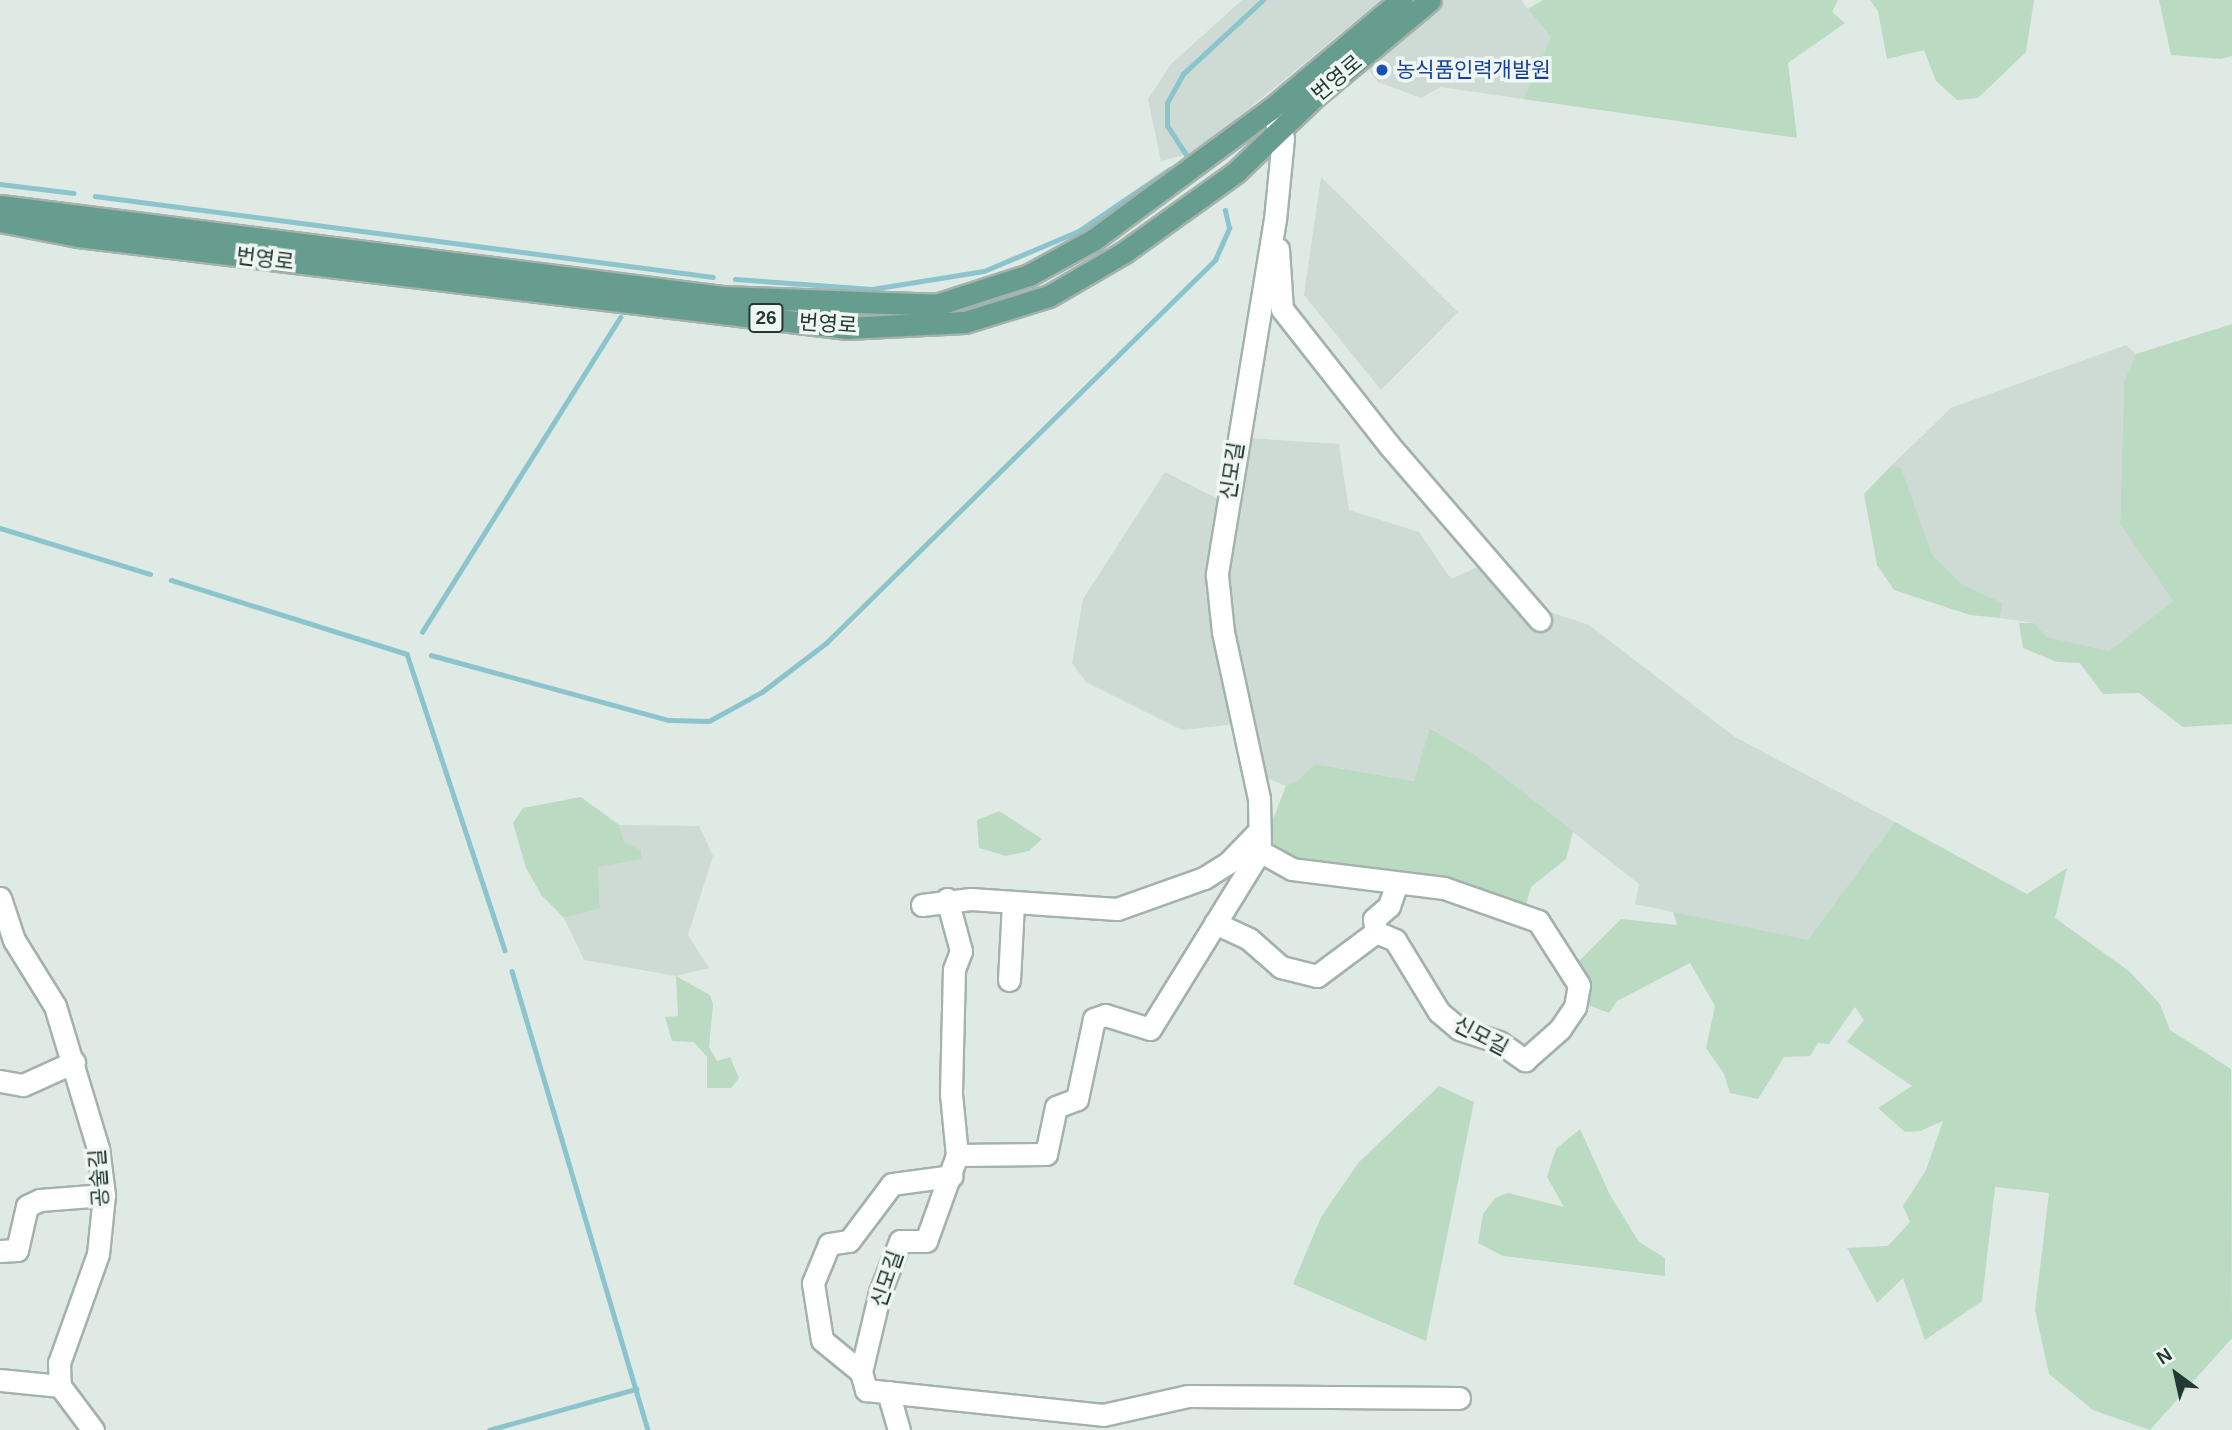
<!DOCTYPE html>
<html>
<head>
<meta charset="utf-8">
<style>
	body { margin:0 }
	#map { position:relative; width:2232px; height:1430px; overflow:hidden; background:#e0eae5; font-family:Helvetica,"Noto Sans KR",sans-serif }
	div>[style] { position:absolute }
	.built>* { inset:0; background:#cedad4 }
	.green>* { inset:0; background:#badac2 }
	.stream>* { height:4.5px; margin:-2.25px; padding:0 2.25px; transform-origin:2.25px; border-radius:2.25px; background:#8bc4cd }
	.roads { filter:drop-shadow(2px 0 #a3b2ac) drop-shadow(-2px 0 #a3b2ac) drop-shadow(0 2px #a3b2ac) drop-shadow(0 -2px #a3b2ac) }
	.minor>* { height:21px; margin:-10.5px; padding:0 10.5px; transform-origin:10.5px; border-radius:10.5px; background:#fff }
	.major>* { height:21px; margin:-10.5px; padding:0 10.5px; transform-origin:10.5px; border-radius:10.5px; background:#679d8e }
	.dots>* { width:19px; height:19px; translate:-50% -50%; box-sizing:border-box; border:4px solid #f0f7f3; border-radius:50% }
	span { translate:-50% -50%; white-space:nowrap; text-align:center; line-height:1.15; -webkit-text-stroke:7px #f0f7f3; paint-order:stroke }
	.shield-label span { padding:2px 5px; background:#f0f7f3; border:2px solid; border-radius:5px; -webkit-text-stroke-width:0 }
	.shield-label { font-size:19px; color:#223a33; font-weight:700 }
	.transit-label { font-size:21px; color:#164399 }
	.left { translate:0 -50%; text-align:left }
	.street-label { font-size:21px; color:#223a33 }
	.north { position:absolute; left:2141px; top:1339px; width:70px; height:70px; -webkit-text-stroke:5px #f0f7f3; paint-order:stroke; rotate:327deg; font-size:19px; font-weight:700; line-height:28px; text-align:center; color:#223a33 }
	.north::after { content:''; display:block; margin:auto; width:24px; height:32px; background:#223a33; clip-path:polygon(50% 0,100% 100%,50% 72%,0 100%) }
</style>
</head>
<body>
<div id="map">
	<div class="built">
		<i style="clip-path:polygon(1242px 0,1381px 0,1196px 152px,1161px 161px,1148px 99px,1171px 64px)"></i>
		<i style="clip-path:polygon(1443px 0,1521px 0,1551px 37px,1523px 99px,1441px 87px,1421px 98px,1378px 82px,1366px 66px)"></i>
		<i style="clip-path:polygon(1321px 177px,1458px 312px,1381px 390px,1304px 295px)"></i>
		<i style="clip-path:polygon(2126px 345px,2136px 354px,2124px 381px,2120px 524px,2173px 601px,2109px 651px,2047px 637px,2034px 623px,2000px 618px,2003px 603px,1963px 585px,1932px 554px,1901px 469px,1891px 466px,1951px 408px)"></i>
		<i style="clip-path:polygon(1233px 437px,1339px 444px,1349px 510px,1419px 532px,1451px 579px,1480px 566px,1547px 611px,1589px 625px,1735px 737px,1895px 822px,1808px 941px,1635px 904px,1639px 884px,1475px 755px,1431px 728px,1414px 781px,1315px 764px,1298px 782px,1286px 786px,1239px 766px,1237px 724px,1182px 730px,1086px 682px,1072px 663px,1083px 599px,1165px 472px,1222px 501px)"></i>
		<i style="clip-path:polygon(619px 825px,699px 826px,713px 856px,688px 935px,709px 968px,676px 976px,584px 960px,564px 918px,600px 909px,598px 867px,641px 850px,624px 842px)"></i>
	</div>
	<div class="green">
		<i style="clip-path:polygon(1543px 0,1838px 0,1832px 12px,1845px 23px,1788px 63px,1797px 138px,1523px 99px,1551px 37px,1528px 9px)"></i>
		<i style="clip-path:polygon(1870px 0,2034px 0,2026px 52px,1978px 98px,1957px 100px,1936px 81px,1924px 50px,1887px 59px,1878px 11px)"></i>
		<i style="clip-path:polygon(2159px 0,2232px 0,2232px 56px,2221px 59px,2171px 55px)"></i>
		<i style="clip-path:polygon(2232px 324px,2232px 724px,2183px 727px,2139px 693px,2103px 694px,2080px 663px,2057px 662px,2023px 648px,2019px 623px,2034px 623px,2047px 637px,2109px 651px,2173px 601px,2120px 524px,2124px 381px,2136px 354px)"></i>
		<i style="clip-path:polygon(1891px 466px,1901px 468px,1932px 554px,1963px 585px,2003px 603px,2000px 618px,1970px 615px,1894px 590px,1877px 565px,1864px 494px)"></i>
		<i style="clip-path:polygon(1430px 728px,1475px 755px,1573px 831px,1566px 859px,1531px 887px,1526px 905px,1488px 892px,1296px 860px,1270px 846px,1270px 827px,1286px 786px,1298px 781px,1315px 764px,1414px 781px)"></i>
		<i style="clip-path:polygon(581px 797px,619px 825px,624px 842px,641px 850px,641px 859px,598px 867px,600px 909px,564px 918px,542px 896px,526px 868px,513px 823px,523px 808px)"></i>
		<i style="clip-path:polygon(999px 811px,1042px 839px,1029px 851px,1006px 856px,979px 848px,977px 820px)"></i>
		<i style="clip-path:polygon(1895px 822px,2027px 894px,2067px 868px,2055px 918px,2129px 971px,2160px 1004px,2170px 1030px,2231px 1069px,2232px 1338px,2150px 1430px,2093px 1410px,2049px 1374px,2035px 1310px,2049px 1193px,1995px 1187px,1982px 1301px,1925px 1340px,1903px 1278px,1877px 1303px,1847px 1248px,1888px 1246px,1910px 1222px,1903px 1206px,1926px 1170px,1943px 1121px,1920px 1131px,1905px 1132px,1878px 1108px,1912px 1086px,1847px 1042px,1864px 1020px,1855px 1007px,1829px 1044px,1818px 1043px,1810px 1056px,1784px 1057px,1758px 1099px,1730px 1093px,1724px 1074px,1706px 1048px,1715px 1006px,1690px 963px,1617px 1001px,1609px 1013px,1580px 1002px,1577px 963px,1621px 919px,1677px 925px,1673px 912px,1808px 940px)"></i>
		<i style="clip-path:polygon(676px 976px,710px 995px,713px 1005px,709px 1047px,717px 1061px,730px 1057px,739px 1078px,731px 1088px,707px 1088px,707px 1057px,694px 1042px,672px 1041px,665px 1017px,678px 1016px)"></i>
		<i style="clip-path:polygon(1439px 1086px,1474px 1102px,1426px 1341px,1293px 1284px,1321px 1217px,1359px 1162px)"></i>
		<i style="clip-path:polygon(1580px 1129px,1610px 1195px,1639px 1242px,1665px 1258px,1665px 1276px,1503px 1256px,1478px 1243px,1483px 1214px,1495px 1198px,1508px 1193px,1564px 1207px,1547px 1177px,1556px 1149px)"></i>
	</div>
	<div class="stream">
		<i style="left:1188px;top:158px;width:38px;rotate:-123deg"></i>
		<i style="left:1167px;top:126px;width:23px;rotate:-90deg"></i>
		<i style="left:1167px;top:103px;width:33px;rotate:-61deg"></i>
		<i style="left:1183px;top:74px;width:109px;rotate:-42.8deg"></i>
		<i style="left:0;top:184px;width:74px;rotate:7deg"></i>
		<i style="left:95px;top:196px;width:623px;rotate:7.47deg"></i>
		<i style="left:735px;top:279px;width:137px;rotate:4.2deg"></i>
		<i style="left:872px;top:289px;width:113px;rotate:-9.1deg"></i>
		<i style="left:984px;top:271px;width:101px;rotate:-22.8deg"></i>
		<i style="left:1077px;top:232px;width:112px;rotate:-34.1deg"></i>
		<i style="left:0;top:528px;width:157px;rotate:17deg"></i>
		<i style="left:171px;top:580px;width:247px;rotate:17.4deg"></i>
		<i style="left:407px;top:654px;width:312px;rotate:71.7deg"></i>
		<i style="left:422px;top:632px;width:372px;rotate:-57.8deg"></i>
		<i style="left:431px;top:655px;width:247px;rotate:15.3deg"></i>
		<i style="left:669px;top:720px;width:40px;rotate:1.4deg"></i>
		<i style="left:709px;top:721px;width:60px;rotate:-28.7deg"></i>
		<i style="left:762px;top:692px;width:81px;rotate:-37.4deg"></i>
		<i style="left:826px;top:643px;width:546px;rotate:-44.55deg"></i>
		<i style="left:1215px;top:260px;width:35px;rotate:-66deg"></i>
		<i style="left:1229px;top:228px;width:18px;rotate:-103deg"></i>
		<i style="left:512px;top:971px;width:479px;rotate:73.5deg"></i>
		<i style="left:489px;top:1430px;width:153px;rotate:-15.6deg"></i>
	</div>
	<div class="roads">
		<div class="minor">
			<i style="left:1274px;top:118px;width:22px;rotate:66deg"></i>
			<i style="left:1283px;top:138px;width:81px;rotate:95.6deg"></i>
			<i style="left:1275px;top:219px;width:361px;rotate:99.3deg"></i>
			<i style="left:1217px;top:575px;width:57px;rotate:84deg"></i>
			<i style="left:1223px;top:632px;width:170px;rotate:77.8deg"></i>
			<i style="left:1259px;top:798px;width:53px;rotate:88.9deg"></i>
			<i style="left:1260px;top:851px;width:209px;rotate:121.7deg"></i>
			<i style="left:1150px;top:1029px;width:47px;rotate:-162.7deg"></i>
			<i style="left:1105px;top:1015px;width:12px;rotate:160deg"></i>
			<i style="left:1094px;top:1019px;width:82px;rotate:102deg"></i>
			<i style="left:1077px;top:1099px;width:22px;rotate:159deg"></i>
			<i style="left:1056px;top:1107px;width:48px;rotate:102deg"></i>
			<i style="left:1046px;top:1154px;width:89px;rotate:179.4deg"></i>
			<i style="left:957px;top:1155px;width:91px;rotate:109.8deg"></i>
			<i style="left:926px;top:1241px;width:26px;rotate:180deg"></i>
			<i style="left:900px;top:1241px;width:55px;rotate:111.4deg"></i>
			<i style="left:880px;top:1292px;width:82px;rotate:103.4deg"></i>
			<i style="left:861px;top:1372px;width:19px;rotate:74deg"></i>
			<i style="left:866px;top:1390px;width:238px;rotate:6deg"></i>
			<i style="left:1103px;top:1415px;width:87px;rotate:-12.6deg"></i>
			<i style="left:1188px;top:1396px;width:271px;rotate:0.4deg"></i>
			<i style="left:1278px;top:249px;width:60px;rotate:86.2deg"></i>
			<i style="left:1282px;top:309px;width:173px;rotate:51.8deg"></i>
			<i style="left:1389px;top:445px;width:231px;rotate:49.2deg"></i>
			<i style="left:0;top:898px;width:44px;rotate:71.6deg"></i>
			<i style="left:14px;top:940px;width:78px;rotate:58.2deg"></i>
			<i style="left:55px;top:1006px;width:148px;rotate:73.2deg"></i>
			<i style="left:98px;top:1148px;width:47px;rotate:82.7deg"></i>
			<i style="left:104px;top:1195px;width:59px;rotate:95.8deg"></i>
			<i style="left:98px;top:1254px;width:116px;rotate:109.7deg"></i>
			<i style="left:59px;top:1363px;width:23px;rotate:88deg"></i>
			<i style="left:60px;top:1386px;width:55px;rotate:53.1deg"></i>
			<i style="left:947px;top:899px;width:54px;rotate:74.9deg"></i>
			<i style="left:961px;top:951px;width:19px;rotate:111deg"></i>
			<i style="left:954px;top:969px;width:125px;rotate:91.4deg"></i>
			<i style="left:951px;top:1094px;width:61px;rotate:84.4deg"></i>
			<i style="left:922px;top:905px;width:49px;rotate:-7deg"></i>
			<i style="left:971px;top:899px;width:146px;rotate:3.9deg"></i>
			<i style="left:1117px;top:909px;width:92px;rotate:-19.6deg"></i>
			<i style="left:1204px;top:878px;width:28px;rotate:-32deg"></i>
			<i style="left:1228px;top:863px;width:42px;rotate:-46deg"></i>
			<i style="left:1215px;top:923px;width:38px;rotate:25deg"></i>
			<i style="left:1249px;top:939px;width:43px;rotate:41.2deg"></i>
			<i style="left:1281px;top:967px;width:37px;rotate:14deg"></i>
			<i style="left:1317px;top:976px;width:74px;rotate:-36.7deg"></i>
			<i style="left:1376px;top:932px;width:21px;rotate:23deg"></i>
			<i style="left:1395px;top:940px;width:84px;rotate:58.6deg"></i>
			<i style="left:1439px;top:1012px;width:26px;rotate:40deg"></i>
			<i style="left:1459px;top:1029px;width:42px;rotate:18deg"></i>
			<i style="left:1499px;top:1042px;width:32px;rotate:35deg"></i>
			<i style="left:1525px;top:1060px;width:47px;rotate:-41.5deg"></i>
			<i style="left:1560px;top:1029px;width:27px;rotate:-56deg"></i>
			<i style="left:1575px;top:1007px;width:22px;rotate:-80deg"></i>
			<i style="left:1579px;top:985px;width:76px;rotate:-122.6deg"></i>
			<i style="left:1538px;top:921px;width:100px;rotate:-160.7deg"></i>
			<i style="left:1444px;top:888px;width:153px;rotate:-172.9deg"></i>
			<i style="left:1292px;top:869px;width:37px;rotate:-151deg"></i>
			<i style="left:1376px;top:932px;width:13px;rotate:-99deg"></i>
			<i style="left:1374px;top:919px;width:20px;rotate:-41deg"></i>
			<i style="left:1389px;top:906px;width:24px;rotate:-71deg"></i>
			<i style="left:1009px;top:980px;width:77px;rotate:-87deg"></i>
			<i style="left:0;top:1081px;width:23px;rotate:10deg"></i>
			<i style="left:23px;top:1085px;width:56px;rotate:-24.3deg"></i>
			<i style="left:0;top:1251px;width:17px;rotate:-3deg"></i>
			<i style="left:17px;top:1250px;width:45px;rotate:-77.2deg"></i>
			<i style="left:27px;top:1206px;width:14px;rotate:-25deg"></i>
			<i style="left:40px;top:1200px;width:64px;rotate:-4.5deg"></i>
			<i style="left:861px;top:1372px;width:50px;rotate:-140.6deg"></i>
			<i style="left:822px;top:1340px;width:58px;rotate:-99deg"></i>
			<i style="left:813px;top:1283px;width:42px;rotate:-67.7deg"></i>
			<i style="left:829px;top:1244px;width:20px;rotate:-9deg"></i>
			<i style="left:849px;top:1241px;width:71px;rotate:-53deg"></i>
			<i style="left:892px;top:1184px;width:60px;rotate:-7.7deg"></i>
			<i style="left:0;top:1380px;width:60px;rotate:5.7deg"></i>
			<i style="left:888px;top:1392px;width:40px;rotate:74deg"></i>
		</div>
		<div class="major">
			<i style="left:0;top:206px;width:728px;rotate:7.18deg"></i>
			<i style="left:722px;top:297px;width:214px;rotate:2.1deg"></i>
			<i style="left:936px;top:305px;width:98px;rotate:-17.9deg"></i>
			<i style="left:1029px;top:275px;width:73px;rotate:-28.7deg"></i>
			<i style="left:1093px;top:240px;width:221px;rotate:-36.4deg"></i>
			<i style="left:1271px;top:109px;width:170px;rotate:-40deg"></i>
			<i style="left:0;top:221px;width:79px;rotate:10.9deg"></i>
			<i style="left:78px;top:236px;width:773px;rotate:6.83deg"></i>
			<i style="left:846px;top:328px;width:119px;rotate:-2.9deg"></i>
			<i style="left:965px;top:322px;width:88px;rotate:-17.2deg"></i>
			<i style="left:1049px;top:296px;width:86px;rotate:-30.2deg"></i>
			<i style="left:1123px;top:253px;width:139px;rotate:-35.6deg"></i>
			<i style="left:1236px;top:172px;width:108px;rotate:-43.9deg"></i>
			<i style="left:1314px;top:97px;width:151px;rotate:-39.9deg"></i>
		</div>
	</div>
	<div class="dots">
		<i style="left:1382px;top:70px;background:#1a4fb4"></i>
	</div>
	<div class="shield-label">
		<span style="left:766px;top:318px">26</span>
	</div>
	<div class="transit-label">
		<span class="left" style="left:1396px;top:70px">농식품인력개발원</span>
	</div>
	<div class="street-label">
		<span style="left:1337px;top:78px;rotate:-40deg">번영로</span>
		<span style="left:265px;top:259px;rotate:7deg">번영로</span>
		<span style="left:828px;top:324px;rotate:4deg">번영로</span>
		<span style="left:1232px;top:471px;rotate:-81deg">신모길</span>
		<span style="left:1481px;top:1036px;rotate:28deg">신모길</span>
		<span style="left:99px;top:1178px;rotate:-94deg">공술길</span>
		<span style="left:887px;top:1279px;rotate:-71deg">신모길</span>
	</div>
	<div class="north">N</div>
</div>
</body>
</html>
